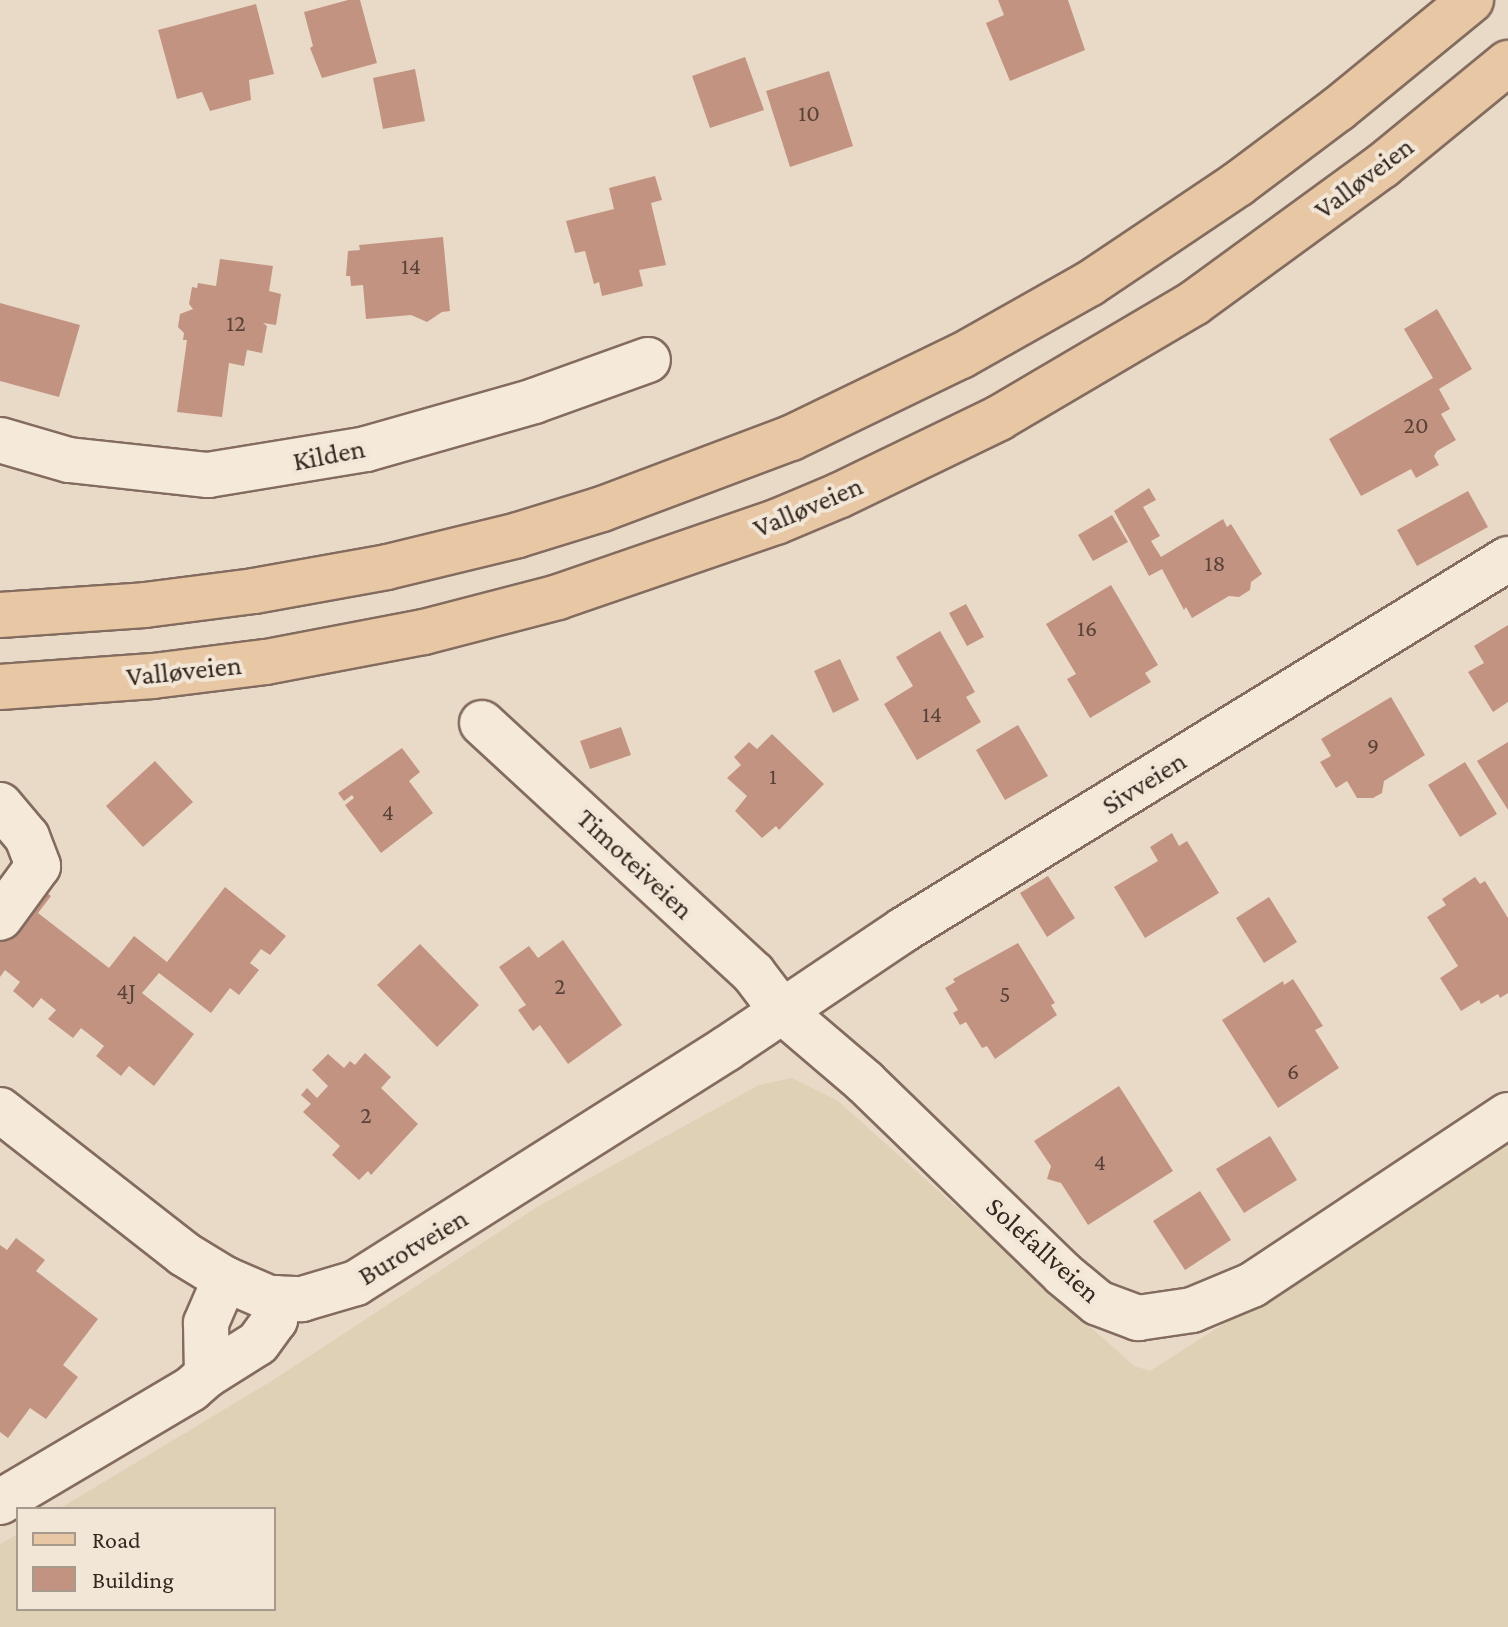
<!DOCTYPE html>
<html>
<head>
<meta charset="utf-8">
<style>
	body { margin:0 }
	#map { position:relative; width:1508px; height:1627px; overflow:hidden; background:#e9dac8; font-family:"Crimson Pro",serif }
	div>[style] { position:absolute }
	.farmland>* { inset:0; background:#ded1b6 }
	.building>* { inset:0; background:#c39382 }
	.roads { filter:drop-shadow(2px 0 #836c5f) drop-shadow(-2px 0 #836c5f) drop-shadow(0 2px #836c5f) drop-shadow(0 -2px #836c5f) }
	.minor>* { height:44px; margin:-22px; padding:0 22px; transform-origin:22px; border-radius:22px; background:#f5e9da }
	.major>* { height:44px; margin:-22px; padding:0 22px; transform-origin:22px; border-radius:22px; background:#e8c8a4 }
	span { translate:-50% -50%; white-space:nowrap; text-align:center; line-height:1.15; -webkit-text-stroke:8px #f2e6d7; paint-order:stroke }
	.number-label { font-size:24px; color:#584339 }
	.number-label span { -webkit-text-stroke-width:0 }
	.street-label { font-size:28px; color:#352821 }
	.legend { position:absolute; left:16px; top:1507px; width:260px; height:104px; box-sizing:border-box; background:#f2e6d7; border:2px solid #a69a8e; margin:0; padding:10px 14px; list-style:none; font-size:24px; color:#352821 }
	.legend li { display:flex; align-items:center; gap:16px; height:40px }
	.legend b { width:40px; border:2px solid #a69a8e }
</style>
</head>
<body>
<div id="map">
	<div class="farmland">
		<i style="clip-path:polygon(792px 1078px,838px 1101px,1134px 1366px,1150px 1371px,1508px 1142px,1508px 1627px,0 1627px,0 1544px,18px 1534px,18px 1609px,274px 1609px,274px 1509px,59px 1509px,273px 1380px,537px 1207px,759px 1085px)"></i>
	</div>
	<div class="building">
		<i style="clip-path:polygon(348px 0,360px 0,377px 63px,322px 78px,310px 48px,313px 46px,304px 12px)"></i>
		<i style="clip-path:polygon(998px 0,1068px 0,1085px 50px,1010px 81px,986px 23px,1004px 15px)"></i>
		<i style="clip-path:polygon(256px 4px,274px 74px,249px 80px,251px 100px,210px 111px,202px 92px,177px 99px,158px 30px)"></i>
		<i style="clip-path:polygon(745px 57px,764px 110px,710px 128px,692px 76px)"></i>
		<i style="clip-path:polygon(415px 69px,425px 121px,383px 129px,373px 78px)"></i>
		<i style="clip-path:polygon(829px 71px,853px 146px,790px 167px,766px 91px)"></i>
		<i style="clip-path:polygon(655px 176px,662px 200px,651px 203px,666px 265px,639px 270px,643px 286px,602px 296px,599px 282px,594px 284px,585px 251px,575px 253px,566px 221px,614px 209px,609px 188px)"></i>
		<i style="clip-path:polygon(443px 237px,450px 311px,442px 312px,427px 322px,411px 315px,366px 319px,363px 285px,351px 286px,350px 276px,346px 276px,348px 251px,360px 250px,359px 245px)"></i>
		<i style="clip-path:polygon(220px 259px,273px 266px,269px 291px,281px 294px,276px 325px,263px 323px,267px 326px,262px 353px,247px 350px,244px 366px,229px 363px,222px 417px,177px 412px,187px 340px,183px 340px,184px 333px,178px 327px,180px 314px,193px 309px,189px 304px,192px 287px,197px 288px,198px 283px,216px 286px)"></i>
		<i style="clip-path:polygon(0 303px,80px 325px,59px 397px,0 381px)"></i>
		<i style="clip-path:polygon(1437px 309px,1472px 369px,1439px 389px,1450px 409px,1441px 414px,1456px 440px,1437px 451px,1434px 456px,1439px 465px,1416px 478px,1411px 469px,1361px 496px,1329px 439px,1433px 378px,1404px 329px)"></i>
		<i style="clip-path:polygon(1149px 488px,1156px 500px,1143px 507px,1160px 536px,1151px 541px,1161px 557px,1223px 519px,1227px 527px,1231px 524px,1262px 574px,1251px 582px,1250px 590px,1239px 597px,1229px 596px,1192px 618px,1186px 607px,1184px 610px,1162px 569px,1149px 576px,1114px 511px)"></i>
		<i style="clip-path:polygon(1468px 491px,1488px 527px,1417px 566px,1397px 530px)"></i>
		<i style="clip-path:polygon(1112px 515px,1128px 542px,1093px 561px,1078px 535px)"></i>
		<i style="clip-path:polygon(1111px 585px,1158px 665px,1145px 673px,1151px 682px,1090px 718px,1067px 679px,1076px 674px,1046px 624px)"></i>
		<i style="clip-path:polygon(966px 604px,984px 637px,967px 646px,949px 613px)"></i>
		<i style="clip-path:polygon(1508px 625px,1508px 702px,1493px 712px,1468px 672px,1484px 663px,1474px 646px)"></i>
		<i style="clip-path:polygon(940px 631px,975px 692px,966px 697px,981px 722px,917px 760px,884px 704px,913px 686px,896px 657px)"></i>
		<i style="clip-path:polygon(840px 659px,859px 700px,833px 713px,814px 671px)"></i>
		<i style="clip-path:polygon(1391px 697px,1425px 755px,1384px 781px,1382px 793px,1373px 798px,1357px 798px,1347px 781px,1336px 788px,1320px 762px,1331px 756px,1321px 739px)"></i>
		<i style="clip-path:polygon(1018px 725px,1048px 776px,1005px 800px,976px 750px)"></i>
		<i style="clip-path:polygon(621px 727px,631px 755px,590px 769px,580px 741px)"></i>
		<i style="clip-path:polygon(772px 734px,824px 784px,779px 830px,776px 826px,762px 838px,735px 811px,747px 796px,727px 778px,741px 765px,734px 757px,749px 742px,757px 749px)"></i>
		<i style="clip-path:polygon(1508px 742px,1508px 810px,1477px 761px)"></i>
		<i style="clip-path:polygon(402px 748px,420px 772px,409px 781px,433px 813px,381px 853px,345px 805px,354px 798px,352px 795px,344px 801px,338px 793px)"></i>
		<i style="clip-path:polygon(155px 761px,193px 802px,143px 847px,106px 806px)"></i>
		<i style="clip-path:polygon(1465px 762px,1497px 814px,1460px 837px,1428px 785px)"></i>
		<i style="clip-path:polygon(1172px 833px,1179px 846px,1187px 841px,1219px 893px,1145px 938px,1114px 887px,1158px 861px,1150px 847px)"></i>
		<i style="clip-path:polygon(1048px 876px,1075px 918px,1047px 937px,1020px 893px)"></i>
		<i style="clip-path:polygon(1475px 877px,1480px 884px,1485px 881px,1508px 918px,1508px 993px,1500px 998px,1498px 994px,1481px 1004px,1479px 1000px,1461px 1011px,1440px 978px,1458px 966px,1427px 917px,1446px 905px,1442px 899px)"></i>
		<i style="clip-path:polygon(38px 885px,51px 896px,38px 913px,109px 968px,134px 936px,167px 962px,225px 887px,286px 936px,270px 955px,261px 949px,250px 963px,259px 970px,239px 995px,230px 988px,211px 1013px,159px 973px,142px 993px,194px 1034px,154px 1086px,129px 1066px,121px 1076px,96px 1056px,104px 1046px,81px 1028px,73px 1038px,48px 1019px,56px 1010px,41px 998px,33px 1008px,13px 991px,20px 982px,5px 970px,0 977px,0 934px)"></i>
		<i style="clip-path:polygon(1269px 897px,1297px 942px,1264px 963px,1236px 918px)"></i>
		<i style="clip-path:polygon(563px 940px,622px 1025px,568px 1064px,540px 1025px,533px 1031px,518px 1010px,526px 1005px,499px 967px,529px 946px,538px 958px)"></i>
		<i style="clip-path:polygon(1018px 943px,1055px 1003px,1051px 1005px,1057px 1015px,995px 1059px,987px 1046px,982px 1048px,966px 1022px,960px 1025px,953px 1013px,958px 1010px,945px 988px,955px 982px,953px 979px)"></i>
		<i style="clip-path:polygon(420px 944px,479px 1005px,437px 1047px,377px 985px)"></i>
		<i style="clip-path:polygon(1293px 979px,1323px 1026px,1315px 1030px,1339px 1068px,1278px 1108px,1222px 1020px,1283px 981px,1284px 985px)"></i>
		<i style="clip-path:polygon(365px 1053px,391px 1077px,381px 1088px,418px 1124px,371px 1175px,368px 1171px,359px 1180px,332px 1155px,340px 1146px,303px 1112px,311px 1104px,301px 1095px,307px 1088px,317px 1098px,328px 1086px,312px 1070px,328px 1054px,344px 1068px,350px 1061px,355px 1065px)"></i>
		<i style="clip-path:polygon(1119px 1086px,1173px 1171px,1088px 1225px,1061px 1183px,1047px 1179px,1051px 1166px,1034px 1141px)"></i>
		<i style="clip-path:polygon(1270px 1136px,1297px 1180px,1244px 1213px,1216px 1169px)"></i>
		<i style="clip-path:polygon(1200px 1191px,1231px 1240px,1185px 1270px,1153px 1221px)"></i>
		<i style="clip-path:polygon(16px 1238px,45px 1260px,36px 1271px,98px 1319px,63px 1365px,78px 1377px,46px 1419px,30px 1408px,8px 1438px,0 1432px,0 1245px,7px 1250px)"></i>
	</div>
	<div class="roads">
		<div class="minor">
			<i style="left:0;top:440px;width:72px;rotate:16.2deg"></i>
			<i style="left:69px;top:460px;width:140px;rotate:6.2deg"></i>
			<i style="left:208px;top:475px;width:160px;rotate:-9.3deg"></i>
			<i style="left:366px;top:449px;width:175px;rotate:-15.9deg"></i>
			<i style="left:534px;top:401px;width:121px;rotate:-19.8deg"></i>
			<i style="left:482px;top:723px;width:369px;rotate:42.7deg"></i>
			<i style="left:753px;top:973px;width:48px;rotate:52.7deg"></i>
			<i style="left:782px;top:1011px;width:109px;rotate:40.5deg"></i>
			<i style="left:865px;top:1082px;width:276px;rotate:44.1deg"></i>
			<i style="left:1063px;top:1274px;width:45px;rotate:39.6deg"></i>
			<i style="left:1098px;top:1303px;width:43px;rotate:20.6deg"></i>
			<i style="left:1138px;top:1318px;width:55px;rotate:-8.4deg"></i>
			<i style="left:1192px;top:1310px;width:65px;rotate:-22.6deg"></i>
			<i style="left:1252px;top:1285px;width:307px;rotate:-33.6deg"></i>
			<i style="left:0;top:805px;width:42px;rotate:49.8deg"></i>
			<i style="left:27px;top:837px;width:31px;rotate:69deg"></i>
			<i style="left:38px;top:866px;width:64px;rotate:126.2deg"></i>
			<i style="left:0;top:1110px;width:234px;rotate:38deg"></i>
			<i style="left:184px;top:1254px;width:48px;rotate:31.4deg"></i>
			<i style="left:225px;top:1279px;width:48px;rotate:23.4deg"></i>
			<i style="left:269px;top:1298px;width:33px;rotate:2deg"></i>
			<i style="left:302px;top:1299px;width:56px;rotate:-16.5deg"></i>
			<i style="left:356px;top:1283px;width:438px;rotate:-32.3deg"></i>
			<i style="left:726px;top:1049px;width:213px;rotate:-33.9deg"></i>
			<i style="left:903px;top:930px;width:710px;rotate:-31.52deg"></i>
			<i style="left:207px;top:1375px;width:60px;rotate:-32.1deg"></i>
			<i style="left:258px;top:1343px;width:29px;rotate:-54deg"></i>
			<i style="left:275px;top:1320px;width:22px;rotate:-85deg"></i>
			<i style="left:0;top:1502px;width:222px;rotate:-30.6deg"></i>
			<i style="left:191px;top:1389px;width:21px;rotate:-41deg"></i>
			<i style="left:207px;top:1375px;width:52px;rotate:-91.1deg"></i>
			<i style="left:206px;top:1323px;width:48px;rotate:-66.6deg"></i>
		</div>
		<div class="major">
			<i style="left:0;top:615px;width:145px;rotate:-3.9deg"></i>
			<i style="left:145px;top:605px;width:110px;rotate:-7.3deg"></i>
			<i style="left:254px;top:591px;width:135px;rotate:-10.2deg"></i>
			<i style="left:387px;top:567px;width:135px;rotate:-13.7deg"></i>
			<i style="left:518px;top:535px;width:88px;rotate:-17.2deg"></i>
			<i style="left:602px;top:509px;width:202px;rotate:-20.6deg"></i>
			<i style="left:791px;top:438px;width:189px;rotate:-25.8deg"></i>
			<i style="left:961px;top:356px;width:147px;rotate:-29.4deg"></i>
			<i style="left:1089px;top:284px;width:179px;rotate:-33.9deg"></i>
			<i style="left:1238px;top:184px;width:125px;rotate:-36.9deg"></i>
			<i style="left:1338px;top:109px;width:172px;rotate:-39.3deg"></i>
			<i style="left:0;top:687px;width:153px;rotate:-4.1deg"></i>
			<i style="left:153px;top:676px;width:114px;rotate:-7.1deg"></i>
			<i style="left:266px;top:662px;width:161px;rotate:-10.8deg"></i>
			<i style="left:424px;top:632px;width:138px;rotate:-14.6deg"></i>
			<i style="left:558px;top:597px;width:231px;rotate:-19deg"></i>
			<i style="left:776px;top:522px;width:69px;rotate:-22.9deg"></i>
			<i style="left:840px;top:495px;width:177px;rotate:-25.8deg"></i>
			<i style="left:999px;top:418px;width:226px;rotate:-30.5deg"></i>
			<i style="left:1194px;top:303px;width:233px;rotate:-36.1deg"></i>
			<i style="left:1382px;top:166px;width:163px;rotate:-39.3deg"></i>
		</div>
	</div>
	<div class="number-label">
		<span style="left:809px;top:113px">10</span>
		<span style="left:411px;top:266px">14</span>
		<span style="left:236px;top:323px">12</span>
		<span style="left:1416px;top:425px">20</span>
		<span style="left:1215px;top:563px">18</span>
		<span style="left:1087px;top:628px">16</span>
		<span style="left:932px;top:714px">14</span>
		<span style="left:1373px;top:746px">9</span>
		<span style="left:773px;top:776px">1</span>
		<span style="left:388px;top:812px">4</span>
		<span style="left:560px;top:986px">2</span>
		<span style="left:126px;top:991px">4J</span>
		<span style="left:1005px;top:994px">5</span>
		<span style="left:1293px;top:1071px">6</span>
		<span style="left:366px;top:1115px">2</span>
		<span style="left:1100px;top:1162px">4</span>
	</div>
	<div class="street-label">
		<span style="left:1364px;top:178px;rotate:-37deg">Valløveien</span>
		<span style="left:329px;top:455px;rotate:-11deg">Kilden</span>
		<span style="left:808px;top:507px;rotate:-23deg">Valløveien</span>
		<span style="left:184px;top:671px;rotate:-6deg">Valløveien</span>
		<span style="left:1144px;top:783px;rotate:-32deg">Sivveien</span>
		<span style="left:635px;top:864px;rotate:43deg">Timoteiveien</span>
		<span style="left:413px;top:1247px;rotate:-31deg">Burotveien</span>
		<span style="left:1043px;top:1250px;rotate:42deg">Solefallveien</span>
	</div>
	<ul class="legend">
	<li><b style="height:10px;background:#e8c8a4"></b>Road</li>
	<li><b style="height:22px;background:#c39382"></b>Building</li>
	</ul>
</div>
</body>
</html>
